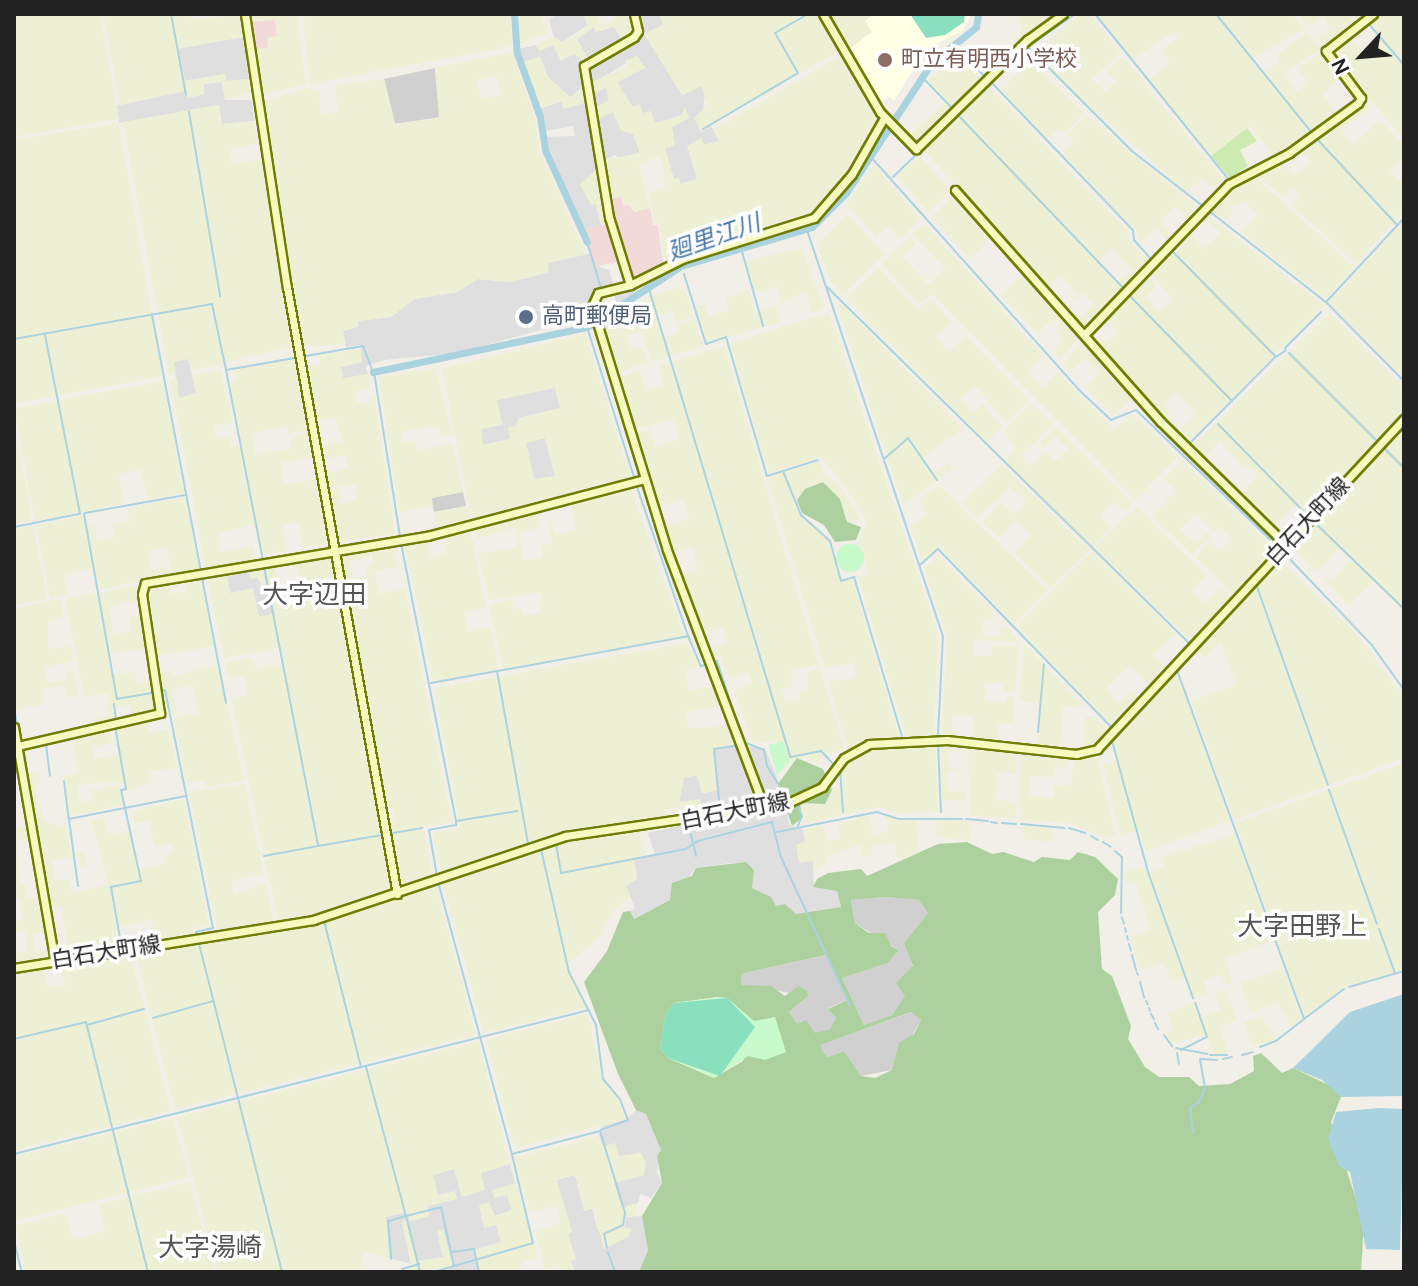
<!DOCTYPE html>
<html>
<head>
<meta charset="utf-8">
<style>
	body { margin:0 }
	#map { position:relative; width:1418px; height:1286px; overflow:hidden; background:#f2efe9; font-family:Karla,"Noto Sans JP",sans-serif }
	div>[style] { position:absolute }
	.residential>* { inset:0; background:#e0dfdf }
	.commercial>* { inset:0; background:#f2dad9 }
	.education>* { inset:0; background:#ffffe5 }
	.religious>* { inset:0; background:#d0d0d0 }
	.farmland>* { inset:0; background:#eef0d5 }
	.grass>* { inset:0; background:#cdebb0 }
	.forest>* { inset:0; background:#add19e }
	.park>* { inset:0; background:#c8facc }
	.round { border-radius:50% }
	.pitch>* { inset:0; background:#88e0be }
	.water>* { inset:0; background:#aad3df }
	.stream>* { height:2px; margin:-1px; padding:0 1px; transform-origin:1px; border-radius:1px; background:#aad3df }
	.river>* { height:7px; margin:-3.5px; padding:0 3.5px; transform-origin:3.5px; border-radius:3.5px; background:#aad3df }
	.roads { filter:drop-shadow(2px 0 #707d05) drop-shadow(-2px 0 #707d05) drop-shadow(0 2px #707d05) drop-shadow(0 -2px #707d05) }
	.secondary>* { height:7px; margin:-3.5px; padding:0 3.5px; transform-origin:3.5px; border-radius:3.5px; background:#f7fabf }
	.dots>* { width:22px; height:22px; translate:-50% -50%; box-sizing:border-box; border:4px solid #fff; border-radius:50% }
	span { translate:-50% -50%; white-space:nowrap; text-align:center; line-height:1.15; -webkit-text-stroke:7px #fff; paint-order:stroke }
	.education-label { font-size:22px; color:#785e54 }
	.left { translate:0 -50%; text-align:left }
	.service-label { font-size:22px; color:#4e5e75 }
	.street-label { font-size:22px; color:#222 }
	.water-label { font-size:24px; color:#4a7aab; font-style:italic }
	.quarter-label { font-size:26px; color:#555 }
	.frame { position:absolute; inset:0; border:16px solid #222; pointer-events:none }
	.north { position:absolute; left:1322px; top:16px; width:80px; height:80px; -webkit-text-stroke:6px #fff; paint-order:stroke; rotate:244deg; font-size:22px; font-weight:700; line-height:32px; text-align:center; color:#222 }
	.north::after { content:''; display:block; margin:auto; width:28px; height:36px; background:#222; clip-path:polygon(50% 0,100% 100%,50% 72%,0 100%) }
</style>
</head>
<body>
<div id="map">
	<div class="residential">
		<i style="clip-path:polygon(559px 14px,583px 14px,588px 25px,562px 42px,554px 37px,549px 19px)"></i>
		<i style="clip-path:polygon(636px 14px,666px 14px,661px 17px,663px 25px,644px 34px,671px 74px,702px 86px,705px 93px,701px 132px,711px 126px,719px 141px,704px 145px,698px 179px,681px 184px,674px 179px,665px 149px,672px 127px,683px 115px,655px 123px,624px 99px,617px 82px,645px 68px,637px 56px,570px 98px,548px 77px,540px 57px,524px 62px,518px 49px,536px 45px,539px 51px,553px 45px,588px 58px,577px 40px,593px 26px,614px 26px,625px 46px,644px 34px)"></i>
		<i style="clip-path:polygon(243px 37px,249px 79px,226px 81px,225px 74px,185px 81px,178px 48px)"></i>
		<i style="clip-path:polygon(222px 82px,225px 100px,252px 100px,254px 121px,222px 124px,218px 105px,119px 123px,117px 105px,186px 91px,188px 98px,204px 94px,203px 84px)"></i>
		<i style="clip-path:polygon(607px 87px,609px 100px,597px 120px,613px 111px,624px 130px,633px 134px,640px 153px,619px 161px,616px 155px,603px 160px,596px 154px,599px 168px,581px 184px,596px 204px,601px 225px,581px 230px,545px 137px,575px 136px,573px 126px,546px 131px,539px 109px)"></i>
		<i style="clip-path:polygon(593px 253px,597px 266px,609px 270px,614px 285px,634px 279px,638px 290px,617px 305px,613px 292px,602px 295px,607px 311px,458px 353px,384px 360px,366px 366px,368px 374px,343px 379px,341px 367px,362px 362px,360px 345px,346px 347px,343px 331px,357px 327px,358px 321px,391px 317px,414px 299px,457px 292px,478px 279px,511px 282px,531px 277px,548px 263px)"></i>
		<i style="clip-path:polygon(188px 358px,196px 393px,179px 398px,173px 362px)"></i>
		<i style="clip-path:polygon(555px 387px,560px 408px,519px 418px,510px 439px,483px 445px,481px 429px,502px 424px,497px 400px)"></i>
		<i style="clip-path:polygon(545px 438px,555px 477px,534px 480px,526px 442px)"></i>
		<i style="clip-path:polygon(247px 566px,271px 594px,275px 614px,258px 617px,230px 593px,227px 576px)"></i>
		<i style="clip-path:polygon(738px 745px,765px 748px,786px 800px,789px 825px,803px 830px,813px 861px,814px 887px,837px 891px,841px 907px,796px 914px,776px 906px,770px 897px,752px 889px,754px 870px,746px 863px,730px 863px,696px 868px,670px 900px,633px 919px,630px 911px,635px 908px,626px 886px,637px 879px,634px 860px,655px 855px,648px 833px,703px 821px,700px 799px,679px 803px,684px 778px,697px 775px,713px 748px)"></i>
		<i style="clip-path:polygon(636px 1110px,646px 1113px,661px 1150px,657px 1172px,662px 1183px,651px 1198px,640px 1194px,638px 1203px,622px 1208px,614px 1183px,644px 1175px,603px 1146px,599px 1136px,602px 1126px,627px 1119px)"></i>
		<i style="clip-path:polygon(510px 1164px,515px 1183px,492px 1191px,507px 1195px,512px 1210px,494px 1216px,485px 1227px,496px 1225px,501px 1242px,473px 1250px,479px 1272px,443px 1272px,453px 1267px,437px 1231px,443px 1257px,417px 1261px,402px 1222px,411px 1264px,389px 1258px,386px 1217px,407px 1212px,410px 1221px,429px 1216px,427px 1206px,438px 1196px,432px 1175px,454px 1169px,462px 1196px,480px 1173px)"></i>
		<i style="clip-path:polygon(575px 1175px,584px 1211px,592px 1208px,598px 1231px,624px 1227px,626px 1217px,642px 1216px,648px 1250px,639px 1272px,576px 1272px,570px 1261px,568px 1234px,572px 1232px,556px 1180px)"></i>
	</div>
	<div class="commercial">
		<i style="clip-path:polygon(275px 19px,277px 36px,268px 48px,252px 50px,249px 22px)"></i>
		<i style="clip-path:polygon(622px 197px,635px 212px,650px 208px,653px 225px,658px 225px,663px 264px,634px 279px,626px 260px,597px 266px,581px 230px,613px 222px,609px 199px)"></i>
	</div>
	<div class="education">
		<i style="clip-path:polygon(874px 14px,969px 14px,970px 17px,962px 31px,926px 49px,894px 101px,889px 97px,881px 103px,849px 49px,872px 32px,865px 20px)"></i>
	</div>
	<div class="religious">
		<i style="clip-path:polygon(435px 68px,440px 117px,395px 124px,384px 79px)"></i>
		<i style="clip-path:polygon(463px 492px,466px 506px,434px 512px,431px 498px)"></i>
		<i style="clip-path:polygon(886px 897px,920px 900px,928px 913px,905px 942px,913px 967px,897px 983px,906px 996px,892px 1015px,864px 1025px,842px 978px,888px 963px,899px 950px,855px 923px,851px 900px)"></i>
		<i style="clip-path:polygon(827px 955px,847px 1000px,828px 1008px,836px 1018px,830px 1029px,815px 1034px,797px 1025px,789px 1012px,808px 996px,742px 985px,741px 975px,748px 972px)"></i>
		<i style="clip-path:polygon(912px 1012px,921px 1020px,892px 1070px,861px 1076px,844px 1051px,828px 1057px,822px 1051px,819px 1045px)"></i>
	</div>
	<div class="farmland">
		<i style="clip-path:polygon(14px 14px,100px 14px,119px 119px,14px 137px)"></i>
		<i style="clip-path:polygon(103px 14px,190px 14px,192px 20px,241px 14px,243px 37px,178px 49px,185px 81px,225px 74px,226px 81px,249px 79px,251px 93px,225px 100px,222px 82px,204px 84px,204px 94px,187px 98px,186px 91px,120px 105px)"></i>
		<i style="clip-path:polygon(248px 14px,297px 14px,306px 84px,260px 95px,252px 50px,268px 48px,267px 38px,277px 36px,275px 20px,249px 22px)"></i>
		<i style="clip-path:polygon(318px 14px,510px 14px,512px 46px,310px 84px,303px 18px)"></i>
		<i style="clip-path:polygon(518px 14px,541px 14px,547px 33px,519px 44px)"></i>
		<i style="clip-path:polygon(583px 14px,597px 14px,600px 24px,614px 21px,613px 14px,631px 14px,636px 30px,623px 42px,614px 27px,596px 32px,593px 27px,577px 40px,588px 59px,584px 61px,574px 54px,561px 61px,553px 45px,539px 51px,536px 45px,554px 37px,562px 42px,580px 34px,588px 25px)"></i>
		<i style="clip-path:polygon(666px 14px,819px 14px,840px 50px,701px 132px,694px 118px,707px 105px,702px 86px,682px 95px,644px 34px,663px 25px,660px 17px)"></i>
		<i style="clip-path:polygon(828px 14px,874px 14px,865px 21px,872px 32px,849px 49px)"></i>
		<i style="clip-path:polygon(1015px 14px,1058px 14px,1019px 44px,1015px 39px,1023px 30px)"></i>
		<i style="clip-path:polygon(1081px 14px,1089px 14px,1121px 54px,1091px 79px,1105px 92px,1116px 81px,1106px 71px,1123px 57px,1223px 180px,1213px 188px,1202px 179px,1187px 192px,1050px 72px,1058px 64px,1053px 57px,1044px 64px,1031px 54px)"></i>
		<i style="clip-path:polygon(1097px 14px,1293px 14px,1305px 29px,1250px 59px,1261px 73px,1280px 62px,1277px 55px,1307px 32px,1321px 49px,1284px 73px,1296px 92px,1307px 83px,1297px 68px,1323px 52px,1341px 76px,1323px 95px,1339px 115px,1274px 156px,1250px 126px,1211px 156px,1149px 79px,1170px 63px,1161px 51px,1178px 37px,1174px 32px,1133px 59px)"></i>
		<i style="clip-path:polygon(1298px 14px,1368px 14px,1325px 48px,1317px 37px,1330px 29px,1324px 17px,1308px 26px)"></i>
		<i style="clip-path:polygon(1376px 14px,1402px 14px,1404px 22px,1404px 140px,1333px 55px,1348px 36px,1364px 53px,1382px 36px,1368px 20px)"></i>
		<i style="clip-path:polygon(978px 43px,998px 62px,985px 74px,966px 54px)"></i>
		<i style="clip-path:polygon(evenodd,512px 52px,535px 118px,540px 152px,585px 254px,548px 263px,549px 272px,511px 282px,478px 279px,457px 292px,414px 299px,391px 317px,358px 321px,358px 327px,343px 331px,344px 344px,301px 347px,259px 103px,306px 88px,319px 91px,321px 114px,338px 112px,335px 85px,384px 79px,395px 124px,439px 118px,435px 68px,512px 52px,497px 76px,501px 95px,481px 99px,477px 80px,497px 76px)"></i>
		<i style="clip-path:polygon(842px 55px,876px 118px,851px 168px,811px 214px,664px 259px,660px 223px,655px 223px,649px 193px,666px 188px,660px 156px,639px 164px,650px 208px,635px 212px,632px 204px,623px 206px,622px 197px,609px 199px,603px 160px,640px 153px,633px 134px,621px 131px,613px 112px,596px 120px,595px 108px,609px 100px,606px 88px,592px 94px,592px 82px,627px 67px,625px 61px,637px 56px,645px 68px,617px 82px,633px 107px,639px 104px,643px 113px,651px 111px,655px 123px,682px 116px,684px 107px,690px 118px,672px 127px,675px 145px,665px 149px,674px 179px,679px 178px,681px 184px,697px 179px,687px 146px,701px 138px,704px 145px,719px 141px,713px 130px)"></i>
		<i style="clip-path:polygon(960px 56px,982px 79px,914px 141px,909px 136px,947px 101px,927px 80px)"></i>
		<i style="clip-path:polygon(539px 57px,548px 77px,570px 97px,586px 84px,588px 102px,564px 109px,561px 101px,539px 109px,524px 62px)"></i>
		<i style="clip-path:polygon(1029px 60px,1084px 113px,1066px 133px,1060px 128px,1047px 139px,1001px 91px)"></i>
		<i style="clip-path:polygon(989px 87px,1129px 232px,1127px 238px,1150px 265px,1138px 276px,1112px 249px,1097px 262px,1116px 283px,1129px 272px,1135px 279px,1086px 329px,1069px 310px,1081px 316px,1094px 306px,1083px 293px,1066px 306px,1076px 295px,1061px 275px,1049px 287px,924px 150px)"></i>
		<i style="clip-path:polygon(1365px 102px,1370px 108px,1341px 130px,1353px 144px,1380px 120px,1404px 145px,1404px 157px,1389px 172px,1404px 183px,1404px 210px,1357px 264px,1291px 205px,1300px 198px,1293px 189px,1281px 196px,1254px 171px,1279px 161px,1294px 176px,1311px 163px,1300px 148px)"></i>
		<i style="clip-path:polygon(219px 105px,222px 124px,254px 121px,258px 144px,230px 149px,232px 163px,261px 159px,293px 346px,191px 371px,188px 359px,174px 362px,176px 374px,169px 375px,123px 122px)"></i>
		<i style="clip-path:polygon(1086px 115px,1199px 209px,1188px 221px,1177px 206px,1160px 220px,1172px 237px,1169px 242px,1157px 228px,1140px 243px,1135px 229px,1061px 153px,1074px 142px,1068px 135px)"></i>
		<i style="clip-path:polygon(119px 123px,162px 376px,14px 404px,14px 140px)"></i>
		<i style="clip-path:polygon(919px 156px,950px 190px,928px 212px,897px 176px)"></i>
		<i style="clip-path:polygon(873px 164px,920px 219px,901px 239px,889px 226px,876px 237px,846px 205px)"></i>
		<i style="clip-path:polygon(599px 168px,608px 223px,601px 225px,596px 204px,591px 205px,580px 184px)"></i>
		<i style="clip-path:polygon(1251px 173px,1354px 267px,1326px 299px,1241px 232px,1257px 216px,1245px 200px,1230px 208px,1233px 213px,1225px 220px,1208px 208px)"></i>
		<i style="clip-path:polygon(954px 195px,993px 237px,969px 259px,932px 217px)"></i>
		<i style="clip-path:polygon(1204px 213px,1324px 306px,1190px 439px,1181px 429px,1196px 413px,1176px 393px,1165px 405px,1171px 411px,1162px 419px,1096px 342px,1101px 338px,1106px 343px,1118px 333px,1105px 318px,1147px 274px,1157px 285px,1146px 297px,1159px 312px,1173px 299px,1149px 272px,1168px 253px,1172px 257px,1185px 246px,1180px 240px,1189px 230px,1203px 249px,1221px 234px,1201px 216px)"></i>
		<i style="clip-path:polygon(848px 214px,885px 254px,843px 295px,831px 282px,817px 245px)"></i>
		<i style="clip-path:polygon(1404px 221px,1404px 378px,1329px 302px)"></i>
		<i style="clip-path:polygon(924px 223px,1043px 356px,1027px 372px,1043px 388px,1057px 372px,1113px 429px,1133px 414px,1177px 457px,1136px 500px,932px 294px,918px 304px,881px 264px,909px 237px,916px 244px,902px 256px,928px 285px,945px 269px,912px 234px)"></i>
		<i style="clip-path:polygon(802px 248px,824px 309px,812px 313px,805px 292px,782px 303px,777px 287px,755px 293px,745px 261px)"></i>
		<i style="clip-path:polygon(878px 267px,918px 309px,931px 298px,952px 322px,937px 337px,949px 351px,966px 335px,1028px 400px,1006px 423px,975px 386px,961px 398px,973px 413px,983px 404px,1002px 426px,986px 443px,846px 298px)"></i>
		<i style="clip-path:polygon(1025px 272px,1080px 336px,1061px 360px,1053px 351px,1063px 340px,1055px 331px,1060px 325px,1053px 318px,1038px 334px,1001px 294px)"></i>
		<i style="clip-path:polygon(684px 286px,693px 317px,676px 322px,672px 311px,656px 316px,663px 337px,678px 333px,676px 325px,694px 319px,703px 346px,651px 362px,641px 331px,627px 336px,631px 349px,642px 346px,648px 363px,616px 373px,604px 329px,648px 297px)"></i>
		<i style="clip-path:polygon(749px 290px,755px 312px,776px 305px,781px 322px,707px 342px,696px 306px,704px 304px,708px 316px,728px 311px,725px 298px)"></i>
		<i style="clip-path:polygon(842px 304px,962px 429px,921px 459px,931px 474px,949px 463px,954px 468px,903px 505px,838px 307px)"></i>
		<i style="clip-path:polygon(1330px 312px,1404px 389px,1404px 415px,1310px 515px,1297px 503px,1273px 528px,1240px 496px,1257px 475px,1246px 464px,1242px 468px,1220px 440px,1203px 460px,1191px 448px)"></i>
		<i style="clip-path:polygon(829px 313px,939px 638px,933px 736px,906px 737px,858px 577px,868px 574px,860px 541px,866px 521px,858px 505px,822px 457px,768px 473px,730px 343px)"></i>
		<i style="clip-path:polygon(evenodd,585px 334px,631px 480px,472px 522px,442px 368px,585px 334px,555px 388px,560px 408px,519px 418px,518px 425px,508px 428px,510px 439px,483px 445px,481px 429px,502px 425px,497px 400px,555px 388px,585px 334px,545px 438px,555px 476px,534px 479px,526px 443px,545px 438px)"></i>
		<i style="clip-path:polygon(1083px 340px,1134px 398px,1113px 415px,1085px 387px,1099px 373px,1085px 357px,1072px 372px,1063px 363px)"></i>
		<i style="clip-path:polygon(724px 346px,819px 665px,791px 671px,792px 686px,782px 690px,786px 703px,800px 699px,798px 692px,808px 688px,808px 672px,820px 668px,845px 749px,824px 754px,818px 762px,806px 758px,790px 762px,783px 741px,753px 743px,734px 691px,752px 684px,749px 673px,729px 679px,720px 656px,714px 656px,711px 648px,726px 643px,723px 626px,705px 632px,680px 575px,698px 569px,692px 546px,672px 553px,663px 527px,689px 519px,684px 499px,657px 507px,634px 433px,650px 429px,655px 446px,679px 439px,673px 419px,633px 430px,618px 378px,640px 370px,646px 390px,663px 386px,659px 366px)"></i>
		<i style="clip-path:polygon(360px 349px,362px 362px,341px 367px,343px 378px,368px 374px,370px 389px,355px 392px,357px 403px,370px 402px,374px 393px,395px 534px,339px 542px,329px 490px,339px 489px,341px 503px,356px 500px,355px 484px,328px 487px,326px 474px,348px 468px,345px 455px,323px 459px,320px 446px,343px 441px,335px 417px,315px 421px,304px 366px,319px 365px,319px 355px)"></i>
		<i style="clip-path:polygon(295px 357px,310px 429px,289px 434px,287px 427px,252px 433px,255px 454px,291px 448px,290px 437px,310px 432px,315px 457px,281px 463px,284px 484px,319px 478px,330px 543px,303px 548px,299px 523px,283px 525px,286px 550px,263px 555px,257px 524px,219px 533px,220px 552px,253px 546px,255px 560px,206px 568px,170px 380px,177px 378px,179px 398px,196px 393px,192px 375px,221px 370px,232px 422px,214px 426px,217px 439px,229px 437px,231px 446px,241px 445px,230px 383px,237px 381px,235px 369px)"></i>
		<i style="clip-path:polygon(436px 368px,452px 434px,441px 436px,438px 426px,402px 432px,402px 442px,414px 441px,417px 450px,453px 443px,463px 492px,432px 498px,433px 506px,399px 512px,379px 377px)"></i>
		<i style="clip-path:polygon(163px 381px,184px 493px,147px 500px,141px 470px,119px 474px,124px 504px,35px 521px,14px 408px)"></i>
		<i style="clip-path:polygon(1031px 403px,1053px 425px,1020px 456px,1029px 466px,1046px 452px,1055px 461px,1068px 450px,1056px 436px,1044px 447px,1040px 443px,1056px 427px,1133px 503px,1126px 513px,1114px 502px,1100px 515px,1111px 528px,1092px 547px,1004px 461px,1016px 448px,1004px 431px)"></i>
		<i style="clip-path:polygon(1404px 424px,1404px 612px,1373px 581px,1349px 606px,1321px 576px,1332px 581px,1353px 558px,1341px 547px,1317px 572px,1292px 547px)"></i>
		<i style="clip-path:polygon(14px 426px,32px 521px,14px 524px)"></i>
		<i style="clip-path:polygon(1182px 460px,1276px 551px,1234px 595px,1195px 557px,1210px 541px,1220px 551px,1232px 539px,1220px 527px,1214px 532px,1195px 514px,1180px 529px,1195px 543px,1206px 532px,1210px 537px,1192px 555px,1152px 516px,1176px 491px,1164px 479px)"></i>
		<i style="clip-path:polygon(819px 461px,823px 472px,839px 485px,861px 519px,847px 522px,840px 499px,805px 489px,797px 500px,785px 472px)"></i>
		<i style="clip-path:polygon(1001px 465px,1090px 550px,1051px 588px,1014px 553px,1031px 535px,1016px 521px,999px 538px,982px 522px,1001px 502px,1014px 514px,1026px 502px,1010px 487px,978px 518px,962px 503px)"></i>
		<i style="clip-path:polygon(783px 473px,800px 516px,819px 528px,829px 542px,840px 582px,852px 579px,899px 737px,848px 748px,828px 682px,855px 678px,855px 663px,824px 667px,767px 478px)"></i>
		<i style="clip-path:polygon(939px 485px,1048px 591px,1014px 624px,939px 547px,922px 562px,911px 526px,926px 515px,919px 500px)"></i>
		<i style="clip-path:polygon(630px 487px,684px 636px,503px 669px,489px 604px,512px 599px,514px 609px,521px 608px,524px 615px,539px 613px,542px 598px,540px 592px,489px 600px,478px 553px,517px 548px,516px 527px,476px 539px,473px 527px,539px 513px,541px 527px,520px 532px,523px 560px,543px 558px,541px 546px,552px 544px,547px 511px,555px 534px,576px 530px,571px 504px)"></i>
		<i style="clip-path:polygon(185px 497px,199px 569px,172px 574px,167px 548px,148px 551px,151px 570px,167px 567px,169px 574px,99px 590px,95px 568px,64px 573px,67px 595px,50px 598px,36px 525px,83px 516px,85px 527px,95px 526px,98px 541px,114px 538px,112px 524px,130px 521px,127px 508px)"></i>
		<i style="clip-path:polygon(466px 506px,469px 522px,438px 530px,434px 512px)"></i>
		<i style="clip-path:polygon(1136px 506px,1207px 575px,1192px 591px,1205px 604px,1221px 589px,1232px 598px,1191px 642px,1094px 549px)"></i>
		<i style="clip-path:polygon(33px 525px,47px 599px,14px 605px,14px 529px)"></i>
		<i style="clip-path:polygon(470px 528px,486px 607px,464px 612px,468px 632px,491px 627px,499px 669px,433px 681px,404px 542px,440px 535px,428px 542px,430px 557px,447px 554px,444px 534px)"></i>
		<i style="clip-path:polygon(393px 544px,398px 567px,375px 571px,379px 594px,405px 589px,452px 822px,423px 827px,433px 878px,402px 889px,388px 823px,396px 822px,393px 808px,385px 808px,341px 551px,368px 547px,370px 557px,349px 561px,353px 579px,367px 576px,365px 567px,373px 564px,371px 546px)"></i>
		<i style="clip-path:polygon(1092px 552px,1176px 634px,1153px 655px,1167px 669px,1152px 687px,1130px 666px,1106px 688px,1118px 703px,1133px 692px,1141px 699px,1114px 728px,1016px 627px)"></i>
		<i style="clip-path:polygon(330px 553px,338px 576px,301px 583px,295px 565px,275px 569px,282px 600px,302px 596px,301px 585px,338px 578px,392px 889px,312px 917px,278px 922px,231px 698px,247px 695px,244px 675px,227px 678px,225px 662px,252px 658px,256px 669px,284px 664px,282px 648px,224px 658px,206px 573px,235px 569px,236px 575px,227px 577px,230px 593px,253px 588px,259px 617px,275px 613px,271px 594px,263px 594px,260px 577px,250px 579px,247px 566px)"></i>
		<i style="clip-path:polygon(938px 556px,992px 611px,993px 618px,983px 619px,983px 636px,1001px 636px,1001px 627px,1007px 627px,1020px 643px,973px 640px,973px 656px,991px 656px,992px 645px,1020px 647px,1015px 693px,1003px 691px,1003px 683px,985px 683px,985px 702px,1005px 703px,1007px 696px,1015px 697px,1013px 723px,998px 724px,998px 744px,974px 740px,973px 715px,953px 716px,951px 737px,941px 737px,947px 637px,924px 568px)"></i>
		<i style="clip-path:polygon(1280px 560px,1352px 629px,1404px 697px,1404px 758px,1234px 820px,1191px 702px,1236px 684px,1220px 642px,1204px 658px,1197px 650px)"></i>
		<i style="clip-path:polygon(200px 575px,214px 646px,157px 656px,146px 585px,168px 580px,171px 594px,186px 592px,185px 578px)"></i>
		<i style="clip-path:polygon(135px 586px,140px 600px,109px 606px,113px 634px,131px 631px,129px 618px,142px 614px,149px 648px,108px 654px,111px 675px,135px 672px,137px 683px,154px 680px,158px 709px,133px 718px,130px 704px,114px 708px,115px 721px,89px 728px,88px 720px,107px 716px,108px 693px,84px 697px,65px 599px)"></i>
		<i style="clip-path:polygon(61px 599px,64px 618px,48px 621px,48px 649px,70px 646px,73px 661px,44px 667px,48px 683px,67px 679px,67px 671px,73px 670px,79px 695px,66px 698px,64px 686px,43px 689px,44px 704px,16px 710px,14px 608px)"></i>
		<i style="clip-path:polygon(687px 643px,699px 667px,686px 670px,688px 690px,715px 686px,723px 706px,686px 712px,688px 728px,730px 726px,738px 745px,713px 749px,717px 790px,702px 794px,697px 775px,684px 778px,679px 802px,700px 799px,702px 816px,682px 819px,680px 807px,666px 810px,668px 820px,564px 832px,441px 875px,433px 833px,460px 828px,434px 688px)"></i>
		<i style="clip-path:polygon(1024px 644px,1085px 707px,1063px 706px,1060px 750px,1038px 748px,1041px 703px,1019px 701px)"></i>
		<i style="clip-path:polygon(217px 664px,245px 781px,206px 787px,204px 780px,187px 783px,173px 718px,198px 714px,192px 686px,172px 690px,177px 714px,172px 715px,159px 672px,170px 670px,172px 677px)"></i>
		<i style="clip-path:polygon(1177px 673px,1230px 821px,1147px 851px,1138px 830px,1120px 835px,1103px 764px,1118px 760px,1113px 741px)"></i>
		<i style="clip-path:polygon(1094px 716px,1111px 733px,1084px 750px,1085px 717px)"></i>
		<i style="clip-path:polygon(145px 721px,148px 732px,169px 729px,177px 768px,150px 771px,152px 782px,135px 789px,127px 790px,125px 782px,77px 784px,78px 802px,92px 800px,92px 790px,119px 785px,125px 805px,70px 816px,64px 776px,78px 773px,72px 737px,109px 729px,112px 743px,92px 747px,94px 759px,120px 755px,115px 727px)"></i>
		<i style="clip-path:polygon(935px 743px,938px 812px,899px 813px,878px 807px,805px 823px,802px 818px,800px 803px,825px 804px,832px 790px,843px 786px,842px 767px,869px 747px)"></i>
		<i style="clip-path:polygon(940px 744px,965px 746px,965px 751px,948px 751px,948px 767px,965px 770px,947px 771px,948px 791px,966px 792px,966px 801px,942px 800px)"></i>
		<i style="clip-path:polygon(968px 747px,1015px 754px,1016px 774px,997px 773px,996px 800px,1015px 802px,1016px 819px,970px 815px)"></i>
		<i style="clip-path:polygon(1096px 753px,1116px 835px,1107px 838px,1068px 823px,1020px 820px,1019px 755px,1069px 759px,1068px 768px,1055px 767px,1054px 777px,1030px 776px,1030px 796px,1053px 798px,1054px 785px,1071px 785px,1074px 758px)"></i>
		<i style="clip-path:polygon(1404px 763px,1404px 970px,1344px 988px,1304px 1017px,1235px 823px)"></i>
		<i style="clip-path:polygon(39px 773px,40px 783px,34px 785px,44px 821px,66px 827px,71px 854px,84px 852px,86px 866px,80px 867px,78px 856px,52px 860px,55px 880px,69px 879px,71px 892px,109px 885px,119px 947px,65px 957px,57px 952px,56px 946px,67px 943px,61px 907px,51px 908px,44px 893px,25px 775px)"></i>
		<i style="clip-path:polygon(245px 784px,264px 874px,232px 880px,234px 895px,266px 882px,274px 923px,217px 931px,189px 792px)"></i>
		<i style="clip-path:polygon(184px 799px,209px 926px,192px 929px,193px 936px,156px 942px,152px 919px,120px 927px,91px 820px,104px 817px,108px 834px,130px 831px,139px 870px,165px 863px,164px 856px,173px 853px,171px 844px,155px 847px,149px 821px,134px 823px,131px 812px)"></i>
		<i style="clip-path:polygon(870px 815px,872px 835px,888px 832px,886px 815px,898px 821px,916px 820px,919px 852px,897px 860px,894px 843px,872px 846px,873px 855px,863px 858px,859px 845px,826px 856px,826px 863px,815px 871px,813px 861px,799px 863px,796px 845px,805px 842px,803px 830px,822px 825px,827px 842px,840px 838px,838px 824px)"></i>
		<i style="clip-path:polygon(936px 819px,973px 821px,969px 840px,937px 838px)"></i>
		<i style="clip-path:polygon(27px 826px,30px 838px,17px 841px,20px 884px,25px 884px,27px 899px,38px 898px,46px 932px,33px 935px,35px 952px,51px 951px,49px 959px,14px 964px,14px 953px,25px 951px,27px 938px,26px 931px,14px 933px,14px 921px,23px 919px,19px 898px,14px 899px,14px 829px)"></i>
		<i style="clip-path:polygon(1024px 826px,1054px 828px,1052px 842px,1023px 839px)"></i>
		<i style="clip-path:polygon(639px 831px,647px 857px,634px 860px,637px 879px,626px 886px,630px 897px,616px 907px,597px 940px,566px 965px,586px 1008px,484px 1033px,443px 882px,574px 837px)"></i>
		<i style="clip-path:polygon(1235px 834px,1273px 940px,1226px 958px,1232px 983px,1225px 985px,1220px 974px,1203px 981px,1207px 993px,1194px 998px,1186px 976px,1171px 981px,1163px 963px,1140px 970px,1130px 936px,1150px 930px,1135px 881px,1125px 884px,1126px 872px,1146px 866px,1150px 873px,1164px 866px,1160px 858px)"></i>
		<i style="clip-path:polygon(435px 885px,476px 1035px,175px 1109px,135px 951px,324px 922px)"></i>
		<i style="clip-path:polygon(130px 953px,171px 1111px,14px 1150px,14px 972px,43px 967px,48px 987px,65px 985px,61px 963px)"></i>
		<i style="clip-path:polygon(1283px 967px,1301px 1019px,1292px 1028px,1277px 1002px,1252px 1012px,1240px 984px)"></i>
		<i style="clip-path:polygon(1226px 989px,1237px 1020px,1220px 1027px,1228px 1053px,1214px 1054px,1206px 1035px,1171px 1043px,1165px 1033px,1173px 1029px,1167px 1013px,1192px 1002px,1198px 1018px,1220px 1010px,1215px 993px)"></i>
		<i style="clip-path:polygon(588px 1013px,602px 1079px,619px 1100px,627px 1119px,515px 1148px,486px 1040px)"></i>
		<i style="clip-path:polygon(1262px 1016px,1275px 1040px,1252px 1046px,1244px 1022px)"></i>
		<i style="clip-path:polygon(478px 1042px,510px 1164px,481px 1173px,485px 1190px,462px 1197px,454px 1169px,433px 1175px,438px 1195px,455px 1191px,457px 1199px,428px 1206px,429px 1216px,410px 1221px,406px 1212px,386px 1217px,389px 1258px,364px 1252px,360px 1272px,217px 1272px,177px 1117px)"></i>
		<i style="clip-path:polygon(173px 1118px,189px 1177px,14px 1221px,14px 1157px)"></i>
		<i style="clip-path:polygon(599px 1136px,603px 1146px,615px 1143px,619px 1156px,641px 1153px,646px 1163px,644px 1175px,614px 1183px,622px 1208px,638px 1203px,634px 1216px,626px 1217px,624px 1227px,632px 1229px,628px 1237px,604px 1249px,593px 1208px,585px 1211px,575px 1175px,557px 1180px,572px 1232px,568px 1234px,576px 1259px,570px 1262px,576px 1272px,563px 1272px,559px 1265px,545px 1270px,536px 1232px,561px 1223px,557px 1206px,531px 1212px,513px 1158px)"></i>
		<i style="clip-path:polygon(190px 1182px,214px 1272px,26px 1272px,15px 1225px,66px 1213px,73px 1239px,105px 1231px,98px 1204px)"></i>
		<i style="clip-path:polygon(515px 1183px,538px 1257px,525px 1261px,516px 1272px,479px 1272px,473px 1250px,501px 1242px,496px 1225px,484px 1228px,479px 1205px,489px 1202px,495px 1216px,512px 1210px,507px 1195px,494px 1198px,492px 1190px)"></i>
		<i style="clip-path:polygon(406px 1220px,417px 1261px,443px 1257px,437px 1231px,443px 1229px,453px 1267px,406px 1272px,411px 1264px,402px 1222px)"></i>
	</div>
	<div class="grass">
		<i style="clip-path:polygon(1247px 128px,1257px 141px,1240px 150px,1248px 166px,1230px 178px,1211px 156px)"></i>
	</div>
	<div class="forest">
		<i style="clip-path:polygon(823px 482px,840px 499px,847px 522px,861px 527px,856px 540px,835px 542px,824px 525px,802px 513px,797px 500px,805px 489px)"></i>
		<i style="clip-path:polygon(797px 758px,823px 769px,832px 790px,825px 804px,800px 803px,802px 818px,792px 826px,778px 784px)"></i>
		<i style="clip-path:polygon(evenodd,967px 842px,992px 854px,1003px 852px,1034px 862px,1042px 857px,1070px 860px,1078px 852px,1095px 857px,1118px 879px,1115px 895px,1098px 912px,1102px 969px,1112px 976px,1131px 1026px,1128px 1039px,1145px 1067px,1159px 1077px,1189px 1077px,1199px 1086px,1230px 1084px,1254px 1071px,1253px 1056px,1261px 1053px,1282px 1073px,1293px 1068px,1337px 1089px,1341px 1097px,1331px 1122px,1364px 1224px,1361px 1272px,639px 1272px,648px 1250px,642px 1216px,662px 1183px,657px 1156px,661px 1150px,646px 1114px,636px 1110px,618px 1074px,584px 982px,607px 951px,623px 912px,630px 911px,634px 919px,670px 900px,672px 883px,692px 876px,696px 868px,746px 862px,754px 870px,752px 888px,771px 897px,776px 906px,785px 904px,796px 914px,841px 907px,837px 891px,813px 887px,817px 879px,828px 873px,861px 869px,867px 876px,938px 844px,967px 842px,886px 897px,919px 900px,928px 913px,904px 943px,913px 966px,896px 983px,905px 996px,892px 1015px,864px 1025px,842px 978px,888px 963px,899px 950px,891px 946px,885px 933px,869px 933px,855px 923px,851px 900px,886px 897px,967px 842px,826px 955px,847px 1000px,828px 1009px,836px 1018px,830px 1029px,815px 1033px,806px 1020px,797px 1024px,789px 1012px,808px 996px,807px 991px,798px 986px,785px 996px,771px 986px,742px 985px,741px 975px,748px 972px,826px 955px,967px 842px,718px 997px,754px 1021px,743px 1061px,714px 1078px,668px 1058px,660px 1048px,674px 1003px,718px 997px,967px 842px,911px 1012px,921px 1020px,914px 1034px,899px 1043px,892px 1070px,875px 1078px,861px 1076px,844px 1051px,828px 1057px,822px 1051px,820px 1045px,911px 1012px)"></i>
	</div>
	<div class="park">
		<i class="round" style="left:836px;top:544px;width:28px;height:28px"></i>
		<i style="clip-path:polygon(783px 741px,790px 762px,777px 775px,768px 745px)"></i>
		<i style="clip-path:polygon(718px 997px,727px 998px,754px 1021px,775px 1017px,786px 1052px,765px 1060px,748px 1056px,714px 1078px,668px 1058px,660px 1048px,666px 1013px,674px 1003px)"></i>
	</div>
	<div class="pitch">
		<i style="clip-path:polygon(910px 14px,965px 14px,964px 22px,945px 35px,926px 38px)"></i>
		<i style="clip-path:polygon(727px 998px,755px 1027px,720px 1076px,668px 1058px,660px 1048px,666px 1013px,674px 1003px)"></i>
	</div>
	<div class="water">
		<i style="clip-path:polygon(1404px 994px,1404px 1096px,1341px 1097px,1322px 1080px,1293px 1068px,1350px 1012px)"></i>
		<i style="clip-path:polygon(1379px 1108px,1404px 1109px,1400px 1250px,1366px 1249px,1350px 1172px,1339px 1166px,1328px 1139px,1336px 1112px)"></i>
	</div>
	<div class="stream">
		<i style="left:171px;top:14px;width:82px;rotate:79.5deg"></i>
		<i style="left:1075px;top:14px;width:66px;rotate:144.9deg"></i>
		<i style="left:1021px;top:52px;width:42px;rotate:135deg"></i>
		<i style="left:991px;top:82px;width:205px;rotate:46.2deg"></i>
		<i style="left:1133px;top:230px;width:10px;rotate:84deg"></i>
		<i style="left:1134px;top:240px;width:27px;rotate:48deg"></i>
		<i style="left:1095px;top:14px;width:212px;rotate:51.1deg"></i>
		<i style="left:1216px;top:14px;width:153px;rotate:51.1deg"></i>
		<i style="left:1368px;top:23px;width:55px;rotate:49.4deg"></i>
		<i style="left:954px;top:45px;width:45px;rotate:45.9deg"></i>
		<i style="left:1029px;top:48px;width:146px;rotate:45deg"></i>
		<i style="left:1132px;top:151px;width:91px;rotate:37.9deg"></i>
		<i style="left:922px;top:77px;width:43px;rotate:45.9deg"></i>
		<i style="left:189px;top:112px;width:187px;rotate:80.4deg"></i>
		<i style="left:956px;top:113px;width:242px;rotate:46.3deg"></i>
		<i style="left:703px;top:129px;width:110px;rotate:-30.5deg"></i>
		<i style="left:798px;top:73px;width:46px;rotate:-119.9deg"></i>
		<i style="left:775px;top:33px;width:38px;rotate:-30deg"></i>
		<i style="left:1316px;top:138px;width:119px;rotate:47deg"></i>
		<i style="left:870px;top:156px;width:312px;rotate:48.2deg"></i>
		<i style="left:1078px;top:389px;width:45px;rotate:43.2deg"></i>
		<i style="left:1111px;top:420px;width:27px;rotate:-22deg"></i>
		<i style="left:1136px;top:410px;width:199px;rotate:44deg"></i>
		<i style="left:893px;top:177px;width:134px;rotate:-44.1deg"></i>
		<i style="left:1209px;top:211px;width:148px;rotate:37.9deg"></i>
		<i style="left:1326px;top:302px;width:111px;rotate:45.4deg"></i>
		<i style="left:807px;top:230px;width:428px;rotate:71.5deg"></i>
		<i style="left:943px;top:636px;width:98px;rotate:92.9deg"></i>
		<i style="left:587px;top:242px;width:48px;rotate:73.1deg"></i>
		<i style="left:741px;top:248px;width:81px;rotate:74.2deg"></i>
		<i style="left:1171px;top:250px;width:150px;rotate:45.5deg"></i>
		<i style="left:1276px;top:357px;width:12px;rotate:-35deg"></i>
		<i style="left:681px;top:266px;width:2px;rotate:63deg"></i>
		<i style="left:684px;top:274px;width:73px;rotate:72.6deg"></i>
		<i style="left:706px;top:344px;width:21px;rotate:-19deg"></i>
		<i style="left:726px;top:337px;width:145px;rotate:73.6deg"></i>
		<i style="left:767px;top:476px;width:53px;rotate:-17.4deg"></i>
		<i style="left:827px;top:287px;width:508px;rotate:44.52deg"></i>
		<i style="left:649px;top:289px;width:489px;rotate:73.2deg"></i>
		<i style="left:790px;top:757px;width:32px;rotate:-11deg"></i>
		<i style="left:821px;top:751px;width:18px;rotate:47deg"></i>
		<i style="left:1127px;top:293px;width:151px;rotate:45.8deg"></i>
		<i style="left:1327px;top:301px;width:113px;rotate:-47.1deg"></i>
		<i style="left:152px;top:315px;width:262px;rotate:79.2deg"></i>
		<i style="left:587px;top:327px;width:157px;rotate:72.6deg"></i>
		<i style="left:45px;top:335px;width:182px;rotate:78.9deg"></i>
		<i style="left:14px;top:339px;width:201px;rotate:-10deg"></i>
		<i style="left:212px;top:304px;width:67px;rotate:78deg"></i>
		<i style="left:226px;top:370px;width:139px;rotate:-9.9deg"></i>
		<i style="left:363px;top:346px;width:28px;rotate:69deg"></i>
		<i style="left:1285px;top:348px;width:51px;rotate:-45deg"></i>
		<i style="left:1289px;top:353px;width:124px;rotate:45deg"></i>
		<i style="left:226px;top:370px;width:194px;rotate:79deg"></i>
		<i style="left:374px;top:372px;width:167px;rotate:81deg"></i>
		<i style="left:1218px;top:424px;width:129px;rotate:45.6deg"></i>
		<i style="left:1189px;top:444px;width:122px;rotate:-45.3deg"></i>
		<i style="left:884px;top:459px;width:32px;rotate:-41deg"></i>
		<i style="left:908px;top:438px;width:51px;rotate:55.4deg"></i>
		<i style="left:783px;top:471px;width:48px;rotate:67.8deg"></i>
		<i style="left:801px;top:515px;width:39px;rotate:42deg"></i>
		<i style="left:830px;top:541px;width:41px;rotate:74.6deg"></i>
		<i style="left:841px;top:581px;width:14px;rotate:-17deg"></i>
		<i style="left:854px;top:577px;width:166px;rotate:73.2deg"></i>
		<i style="left:1351px;top:483px;width:48px;rotate:-46.7deg"></i>
		<i style="left:1384px;top:448px;width:28px;rotate:45deg"></i>
		<i style="left:636px;top:484px;width:161px;rotate:71.1deg"></i>
		<i style="left:688px;top:636px;width:33px;rotate:67deg"></i>
		<i style="left:701px;top:666px;width:17px;rotate:-17deg"></i>
		<i style="left:717px;top:661px;width:86px;rotate:71.8deg"></i>
		<i style="left:85px;top:513px;width:102px;rotate:-10.2deg"></i>
		<i style="left:84px;top:514px;width:188px;rotate:79.9deg"></i>
		<i style="left:117px;top:699px;width:39px;rotate:-10deg"></i>
		<i style="left:1314px;top:522px;width:125px;rotate:44deg"></i>
		<i style="left:14px;top:527px;width:66px;rotate:-11.3deg"></i>
		<i style="left:401px;top:543px;width:283px;rotate:78.8deg"></i>
		<i style="left:456px;top:821px;width:4px;rotate:90deg"></i>
		<i style="left:456px;top:825px;width:27px;rotate:170deg"></i>
		<i style="left:429px;top:830px;width:47px;rotate:80.1deg"></i>
		<i style="left:1292px;top:546px;width:82px;rotate:-47deg"></i>
		<i style="left:1284px;top:553px;width:126px;rotate:46.3deg"></i>
		<i style="left:1371px;top:644px;width:57px;rotate:54.3deg"></i>
		<i style="left:920px;top:565px;width:24px;rotate:-42deg"></i>
		<i style="left:938px;top:549px;width:250px;rotate:45.8deg"></i>
		<i style="left:264px;top:567px;width:284px;rotate:79deg"></i>
		<i style="left:318px;top:846px;width:106px;rotate:-9.8deg"></i>
		<i style="left:202px;top:578px;width:127px;rotate:79.1deg"></i>
		<i style="left:1257px;top:587px;width:210px;rotate:70.3deg"></i>
		<i style="left:498px;top:671px;width:193px;rotate:-10.4deg"></i>
		<i style="left:431px;top:683px;width:67px;rotate:-10.3deg"></i>
		<i style="left:497px;top:671px;width:175px;rotate:79.8deg"></i>
		<i style="left:161px;top:691px;width:4px;rotate:-14deg"></i>
		<i style="left:165px;top:690px;width:243px;rotate:78.6deg"></i>
		<i style="left:213px;top:928px;width:17px;rotate:167deg"></i>
		<i style="left:196px;top:932px;width:351px;rotate:75.8deg"></i>
		<i style="left:114px;top:704px;width:16px;rotate:83deg"></i>
		<i style="left:14px;top:706px;width:20px;rotate:81deg"></i>
		<i style="left:1140px;top:711px;width:54px;rotate:-47.2deg"></i>
		<i style="left:1135px;top:716px;width:34px;rotate:133deg"></i>
		<i style="left:1112px;top:741px;width:139px;rotate:74.6deg"></i>
		<i style="left:1149px;top:875px;width:131px;rotate:70.3deg"></i>
		<i style="left:115px;top:726px;width:64px;rotate:80.1deg"></i>
		<i style="left:126px;top:789px;width:5px;rotate:169deg"></i>
		<i style="left:121px;top:790px;width:93px;rotate:77.6deg"></i>
		<i style="left:141px;top:881px;width:31px;rotate:169deg"></i>
		<i style="left:111px;top:887px;width:58px;rotate:80deg"></i>
		<i style="left:1038px;top:732px;width:68px;rotate:-85deg"></i>
		<i style="left:746px;top:743px;width:19px;rotate:21deg"></i>
		<i style="left:764px;top:750px;width:16px;rotate:79deg"></i>
		<i style="left:767px;top:766px;width:39px;rotate:58deg"></i>
		<i style="left:938px;top:744px;width:68px;rotate:87.5deg"></i>
		<i style="left:22px;top:750px;width:25px;rotate:-14deg"></i>
		<i style="left:46px;top:744px;width:32px;rotate:83deg"></i>
		<i style="left:840px;top:769px;width:43px;rotate:86deg"></i>
		<i style="left:64px;top:781px;width:38px;rotate:83deg"></i>
		<i style="left:1329px;top:790px;width:142px;rotate:70.3deg"></i>
		<i style="left:797px;top:804px;width:13px;rotate:67deg"></i>
		<i style="left:802px;top:816px;width:11px;rotate:112deg"></i>
		<i style="left:720px;top:810px;width:61px;rotate:-95.6deg"></i>
		<i style="left:714px;top:749px;width:24px;rotate:-9deg"></i>
		<i style="left:966px;top:819px;width:22px;rotate:5deg"></i>
		<i style="left:456px;top:821px;width:62px;rotate:-9.3deg"></i>
		<i style="left:991px;top:822px;width:6px;rotate:9deg"></i>
		<i style="left:1002px;top:823px;width:14px;rotate:4deg"></i>
		<i style="left:1021px;top:824px;width:44px;rotate:5.2deg"></i>
		<i style="left:1069px;top:828px;width:17px;rotate:17deg"></i>
		<i style="left:777px;top:832px;width:102px;rotate:-11.3deg"></i>
		<i style="left:877px;top:812px;width:23px;rotate:18deg"></i>
		<i style="left:899px;top:819px;width:63px"></i>
		<i style="left:1091px;top:836px;width:8px;rotate:30deg"></i>
		<i style="left:1103px;top:842px;width:9px;rotate:32deg"></i>
		<i style="left:551px;top:845px;width:5px;rotate:-11deg"></i>
		<i style="left:556px;top:844px;width:29px;rotate:80deg"></i>
		<i style="left:561px;top:873px;width:127px;rotate:-10.9deg"></i>
		<i style="left:686px;top:849px;width:14px;rotate:-34deg"></i>
		<i style="left:698px;top:841px;width:76px;rotate:-14.4deg"></i>
		<i style="left:772px;top:822px;width:34px;rotate:76deg"></i>
		<i style="left:780px;top:855px;width:166px;rotate:65.1deg"></i>
		<i style="left:529px;top:850px;width:12px;rotate:-5deg"></i>
		<i style="left:541px;top:849px;width:126px;rotate:77.2deg"></i>
		<i style="left:569px;top:972px;width:59px;rotate:63deg"></i>
		<i style="left:596px;top:1025px;width:54px;rotate:82.6deg"></i>
		<i style="left:603px;top:1079px;width:26px;rotate:50deg"></i>
		<i style="left:620px;top:1099px;width:22px;rotate:69deg"></i>
		<i style="left:628px;top:1120px;width:29px;rotate:160deg"></i>
		<i style="left:1115px;top:851px;width:9px;rotate:41deg"></i>
		<i style="left:1122px;top:857px;width:56px;rotate:91deg"></i>
		<i style="left:264px;top:856px;width:55px;rotate:-10.5deg"></i>
		<i style="left:696px;top:856px;width:31px;rotate:-103deg"></i>
		<i style="left:689px;top:826px;width:34px;rotate:-17deg"></i>
		<i style="left:438px;top:882px;width:282px;rotate:74.8deg"></i>
		<i style="left:512px;top:1154px;width:91px;rotate:-14.6deg"></i>
		<i style="left:600px;top:1131px;width:86px;rotate:73deg"></i>
		<i style="left:625px;top:1213px;width:12px;rotate:99deg"></i>
		<i style="left:623px;top:1225px;width:21px;rotate:155deg"></i>
		<i style="left:604px;top:1234px;width:14px;rotate:78deg"></i>
		<i style="left:78px;top:886px;width:68px;rotate:-97.7deg"></i>
		<i style="left:69px;top:819px;width:119px;rotate:-11.1deg"></i>
		<i style="left:385px;top:901px;width:54px;rotate:-17.1deg"></i>
		<i style="left:1122px;top:917px;width:7px;rotate:74deg"></i>
		<i style="left:1125px;top:928px;width:4px;rotate:76deg"></i>
		<i style="left:1379px;top:929px;width:47px;rotate:70deg"></i>
		<i style="left:1127px;top:936px;width:4px;rotate:76deg"></i>
		<i style="left:1129px;top:944px;width:7px;rotate:74deg"></i>
		<i style="left:1132px;top:955px;width:16px;rotate:75deg"></i>
		<i style="left:1137px;top:973px;width:2px;rotate:63deg"></i>
		<i style="left:1140px;top:982px;width:16px;rotate:75deg"></i>
		<i style="left:1349px;top:987px;width:57px;rotate:-16.2deg"></i>
		<i style="left:1146px;top:1001px;width:4px;rotate:63deg"></i>
		<i style="left:1149px;top:1008px;width:3px;rotate:72deg"></i>
		<i style="left:1151px;top:1014px;width:6px;rotate:59deg"></i>
		<i style="left:153px;top:1018px;width:62px;rotate:-15.8deg"></i>
		<i style="left:1304px;top:1019px;width:50px;rotate:-36.9deg"></i>
		<i style="left:1155px;top:1023px;width:7px;rotate:63deg"></i>
		<i style="left:87px;top:1025px;width:59px;rotate:-15.7deg"></i>
		<i style="left:1164px;top:1035px;width:14px;rotate:54deg"></i>
		<i style="left:14px;top:1039px;width:74px;rotate:-13.3deg"></i>
		<i style="left:86px;top:1022px;width:258px;rotate:76.1deg"></i>
		<i style="left:1260px;top:1047px;width:17px;rotate:-21deg"></i>
		<i style="left:1276px;top:1041px;width:36px;rotate:-38deg"></i>
		<i style="left:1304px;top:1019px;width:370px;rotate:-110deg"></i>
		<i style="left:1177px;top:671px;width:159px;rotate:-47.6deg"></i>
		<i style="left:1176px;top:1048px;width:32px;rotate:11deg"></i>
		<i style="left:1181px;top:1050px;width:29px;rotate:-27deg"></i>
		<i style="left:1207px;top:1037px;width:36px;rotate:-109deg"></i>
		<i style="left:1177px;top:1053px;width:11px;rotate:80deg"></i>
		<i style="left:1210px;top:1055px;width:17px"></i>
		<i style="left:1242px;top:1055px;width:11px;rotate:-15deg"></i>
		<i style="left:1223px;top:1059px;width:9px;rotate:-13deg"></i>
		<i style="left:361px;top:1067px;width:151px;rotate:-104.2deg"></i>
		<i style="left:324px;top:921px;width:57px;rotate:-18.4deg"></i>
		<i style="left:366px;top:1067px;width:154px;rotate:75deg"></i>
		<i style="left:406px;top:1216px;width:19px;rotate:164deg"></i>
		<i style="left:388px;top:1221px;width:38px;rotate:85deg"></i>
		<i style="left:1193px;top:1133px;width:25px;rotate:-97deg"></i>
		<i style="left:1190px;top:1108px;width:11px;rotate:-34deg"></i>
		<i style="left:1199px;top:1102px;width:15px;rotate:-67deg"></i>
		<i style="left:1205px;top:1088px;width:29px;rotate:-100deg"></i>
		<i style="left:1200px;top:1059px;width:17px;rotate:3deg"></i>
		<i style="left:14px;top:1154px;width:593px;rotate:-14.06deg"></i>
		<i style="left:14px;top:1241px;width:32px;rotate:76deg"></i>
		<i style="left:452px;top:1252px;width:22px;rotate:-8deg"></i>
		<i style="left:474px;top:1249px;width:24px;rotate:78deg"></i>
		<i style="left:608px;top:1252px;width:21px;rotate:71deg"></i>
		<i style="left:402px;top:1269px;width:18px;rotate:-16deg"></i>
		<i style="left:420px;top:1272px;width:58px;rotate:-104deg"></i>
		<i style="left:406px;top:1216px;width:36px;rotate:-14deg"></i>
		<i style="left:441px;top:1207px;width:60px;rotate:77.6deg"></i>
		<i style="left:434px;top:1272px;width:103px;rotate:-16.3deg"></i>
		<i style="left:533px;top:1243px;width:90px;rotate:-103.4deg"></i>
	</div>
	<div class="river">
		<i style="left:514px;top:14px;width:39px;rotate:86deg"></i>
		<i style="left:517px;top:53px;width:68px;rotate:70.2deg"></i>
		<i style="left:540px;top:117px;width:33px;rotate:81deg"></i>
		<i style="left:545px;top:150px;width:101px;rotate:65.5deg"></i>
		<i style="left:373px;top:372px;width:219px;rotate:-11.9deg"></i>
		<i style="left:587px;top:327px;width:112px;rotate:-33deg"></i>
		<i style="left:681px;top:266px;width:137px;rotate:-16.6deg"></i>
		<i style="left:812px;top:227px;width:48px;rotate:-45deg"></i>
		<i style="left:846px;top:193px;width:157px;rotate:-56.7deg"></i>
		<i style="left:932px;top:62px;width:56px;rotate:-38.5deg"></i>
		<i style="left:976px;top:27px;width:13px;rotate:-81deg"></i>
	</div>
	<div class="roads">
		<div class="secondary">
			<i style="left:245px;top:14px;width:276px;rotate:81.3deg"></i>
			<i style="left:287px;top:287px;width:617px;rotate:79.73deg"></i>
			<i style="left:634px;top:14px;width:17px;rotate:77deg"></i>
			<i style="left:638px;top:31px;width:7px;rotate:124deg"></i>
			<i style="left:634px;top:37px;width:58px;rotate:149.9deg"></i>
			<i style="left:584px;top:66px;width:153px;rotate:80.6deg"></i>
			<i style="left:609px;top:217px;width:71px;rotate:72.8deg"></i>
			<i style="left:630px;top:285px;width:33px;rotate:166deg"></i>
			<i style="left:598px;top:293px;width:14px;rotate:115deg"></i>
			<i style="left:592px;top:306px;width:255px;rotate:72.9deg"></i>
			<i style="left:667px;top:550px;width:277px;rotate:69.3deg"></i>
			<i style="left:823px;top:14px;width:113px;rotate:59.8deg"></i>
			<i style="left:880px;top:112px;width:52px;rotate:45.8deg"></i>
			<i style="left:916px;top:149px;width:156px;rotate:-44.5deg"></i>
			<i style="left:1027px;top:40px;width:44px;rotate:-35.8deg"></i>
			<i style="left:955px;top:190px;width:310px;rotate:48.4deg"></i>
			<i style="left:1161px;top:422px;width:175px;rotate:44.5deg"></i>
			<i style="left:630px;top:285px;width:58px;rotate:-26.6deg"></i>
			<i style="left:682px;top:259px;width:138px;rotate:-17.3deg"></i>
			<i style="left:814px;top:218px;width:58px;rotate:-49.2deg"></i>
			<i style="left:852px;top:174px;width:64px;rotate:-60.3deg"></i>
			<i style="left:1085px;top:334px;width:208px;rotate:-46.2deg"></i>
			<i style="left:1229px;top:184px;width:68px;rotate:-27.3deg"></i>
			<i style="left:1289px;top:153px;width:85px;rotate:-35.9deg"></i>
			<i style="left:1358px;top:103px;width:6px;rotate:-59deg"></i>
			<i style="left:1361px;top:98px;width:59px;rotate:-126.7deg"></i>
			<i style="left:1326px;top:51px;width:60px;rotate:-38.2deg"></i>
			<i style="left:14px;top:727px;width:238px;rotate:80.1deg"></i>
			<i style="left:17px;top:746px;width:147px;rotate:-13deg"></i>
			<i style="left:160px;top:713px;width:120px;rotate:-98.6deg"></i>
			<i style="left:142px;top:594px;width:11px;rotate:-75deg"></i>
			<i style="left:145px;top:583px;width:286px;rotate:-9.5deg"></i>
			<i style="left:427px;top:536px;width:225px;rotate:-14.7deg"></i>
			<i style="left:14px;top:968px;width:303px;rotate:-9.1deg"></i>
			<i style="left:313px;top:920px;width:266px;rotate:-18.4deg"></i>
			<i style="left:565px;top:836px;width:225px;rotate:-8.4deg"></i>
			<i style="left:788px;top:803px;width:38px;rotate:-25deg"></i>
			<i style="left:822px;top:787px;width:36px;rotate:-53deg"></i>
			<i style="left:844px;top:758px;width:29px;rotate:-29deg"></i>
			<i style="left:869px;top:744px;width:78px;rotate:-2.9deg"></i>
			<i style="left:947px;top:740px;width:130px;rotate:6.2deg"></i>
			<i style="left:1076px;top:754px;width:22px;rotate:-13deg"></i>
			<i style="left:1097px;top:749px;width:451px;rotate:-47.1deg"></i>
		</div>
	</div>
	<div class="dots">
		<i style="left:885px;top:60px;background:#8d6e63"></i>
		<i style="left:526px;top:317px;background:#5c6f8a"></i>
	</div>
	<div class="education-label">
		<span class="left" style="left:901px;top:60px">町立有明西小学校</span>
	</div>
	<div class="service-label">
		<span class="left" style="left:542px;top:317px">高町郵便局</span>
	</div>
	<div class="street-label">
		<span style="left:1308px;top:522px;rotate:-47deg">白石大町線</span>
		<span style="left:735px;top:812px;rotate:-11deg">白石大町線</span>
		<span style="left:106px;top:953px;rotate:-9deg">白石大町線</span>
	</div>
	<div class="water-label">
		<span style="left:714px;top:238px;rotate:-19deg">廻里江川</span>
	</div>
	<div class="quarter-label">
		<span style="left:314px;top:595px">大字辺田</span>
		<span style="left:1302px;top:927px">大字田野上</span>
		<span style="left:210px;top:1248px">大字湯崎</span>
	</div>
	<div class="frame"></div>
	<div class="north">N</div>
</div>
</body>
</html>
